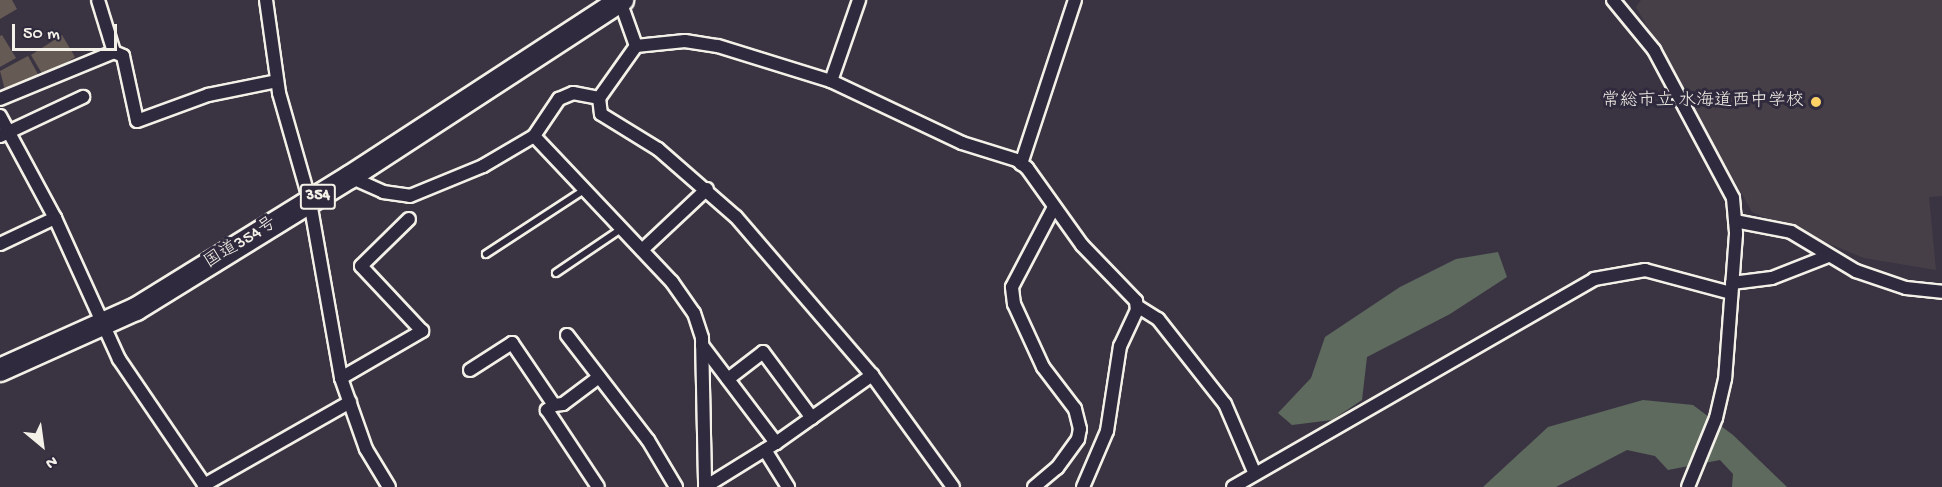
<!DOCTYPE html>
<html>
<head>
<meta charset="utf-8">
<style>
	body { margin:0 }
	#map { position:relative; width:1942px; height:487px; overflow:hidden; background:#3a3442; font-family:"Gochi Hand","Klee One",sans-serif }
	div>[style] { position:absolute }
	.built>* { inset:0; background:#473f48 }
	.green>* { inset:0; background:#5f6a5f }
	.building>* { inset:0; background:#665a55 }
	.roads { filter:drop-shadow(2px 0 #f4f1e8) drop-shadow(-2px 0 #f4f1e8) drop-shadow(0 2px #f4f1e8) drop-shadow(0 -2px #f4f1e8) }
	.lane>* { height:6px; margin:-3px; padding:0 3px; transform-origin:3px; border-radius:3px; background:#2f2a3d }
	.street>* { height:12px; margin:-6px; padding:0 6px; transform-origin:6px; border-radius:6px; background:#2f2a3d }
	.highway>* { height:22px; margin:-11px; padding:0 11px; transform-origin:11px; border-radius:11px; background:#2f2a3d }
	.dots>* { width:16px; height:16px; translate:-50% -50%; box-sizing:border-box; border:3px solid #2f2a3d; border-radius:50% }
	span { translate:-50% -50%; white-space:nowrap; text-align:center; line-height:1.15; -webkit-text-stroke:6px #2f2a3d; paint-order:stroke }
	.shield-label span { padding:2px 4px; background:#2f2a3d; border:2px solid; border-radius:4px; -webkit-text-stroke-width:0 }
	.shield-label { font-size:16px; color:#f4f1e8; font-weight:700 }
	.poi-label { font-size:18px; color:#f4f1e8 }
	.right { translate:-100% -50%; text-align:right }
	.street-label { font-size:18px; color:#f4f1e8 }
	.north { position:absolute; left:12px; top:415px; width:60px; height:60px; -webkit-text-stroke:4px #2f2a3d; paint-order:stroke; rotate:151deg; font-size:16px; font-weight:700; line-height:24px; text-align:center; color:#f4f1e8 }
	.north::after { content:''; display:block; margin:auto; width:21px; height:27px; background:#f4f1e8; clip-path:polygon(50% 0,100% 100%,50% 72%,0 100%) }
	.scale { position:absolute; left:12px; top:24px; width:105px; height:27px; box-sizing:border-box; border:3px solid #f4f1e8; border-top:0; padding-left:8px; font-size:18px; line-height:21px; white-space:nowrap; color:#f4f1e8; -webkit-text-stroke:4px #2f2a3d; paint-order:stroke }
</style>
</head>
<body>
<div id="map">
	<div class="built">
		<i style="clip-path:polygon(1641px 0,1942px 0,1942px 196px,1929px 197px,1936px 270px,1864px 258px,1752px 212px,1636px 7px)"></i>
	</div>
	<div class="green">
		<i style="clip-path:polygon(1498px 252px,1507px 277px,1450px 314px,1367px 357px,1362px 400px,1332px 420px,1292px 425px,1278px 413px,1311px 378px,1325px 337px,1400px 287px,1456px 259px)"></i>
		<i style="clip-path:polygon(1643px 400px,1693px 405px,1733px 435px,1787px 487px,1732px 487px,1733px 474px,1720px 460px,1668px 470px,1655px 456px,1627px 450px,1556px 487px,1483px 487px,1548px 427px)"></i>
	</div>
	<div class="building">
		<i style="clip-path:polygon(0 0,12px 0,17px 9px,0 19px)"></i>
		<i style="clip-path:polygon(2px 35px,16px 58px,0 67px,0 36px)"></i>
		<i style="clip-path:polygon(62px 35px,75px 57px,44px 77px,31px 55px)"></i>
		<i style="clip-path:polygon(28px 56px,39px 76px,6px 94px,0 71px)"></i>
	</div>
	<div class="roads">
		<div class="lane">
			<i style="left:486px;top:254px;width:117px;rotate:-33.1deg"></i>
			<i style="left:556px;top:273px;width:78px;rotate:-34.1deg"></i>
		</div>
		<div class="street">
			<i style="left:266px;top:0;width:94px;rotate:82deg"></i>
			<i style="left:279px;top:93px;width:113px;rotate:74.1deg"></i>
			<i style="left:310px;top:202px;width:179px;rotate:80deg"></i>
			<i style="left:341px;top:378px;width:75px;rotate:70.6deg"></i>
			<i style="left:366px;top:449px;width:44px;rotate:58.8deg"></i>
			<i style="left:1613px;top:0;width:65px;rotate:50.6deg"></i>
			<i style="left:1654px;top:50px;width:168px;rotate:61.9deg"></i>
			<i style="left:1733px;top:198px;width:36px;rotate:85deg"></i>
			<i style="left:1736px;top:234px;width:145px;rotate:94.3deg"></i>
			<i style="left:1725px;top:379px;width:40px;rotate:103deg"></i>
			<i style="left:1716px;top:418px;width:74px;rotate:112.1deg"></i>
			<i style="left:620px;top:1px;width:48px;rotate:70.4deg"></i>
			<i style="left:636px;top:46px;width:64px;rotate:125.4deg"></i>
			<i style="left:599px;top:98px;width:16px;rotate:83deg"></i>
			<i style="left:601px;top:114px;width:67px;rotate:31.6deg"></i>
			<i style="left:658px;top:149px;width:103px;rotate:41.1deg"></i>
			<i style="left:736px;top:217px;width:208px;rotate:49.3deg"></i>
			<i style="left:872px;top:375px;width:138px;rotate:54.1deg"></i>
			<i style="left:636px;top:46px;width:49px;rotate:-5.8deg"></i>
			<i style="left:685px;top:41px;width:33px;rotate:9deg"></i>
			<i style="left:718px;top:46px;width:118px;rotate:17.2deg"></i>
			<i style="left:831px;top:81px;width:145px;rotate:25.3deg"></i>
			<i style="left:962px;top:143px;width:58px;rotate:17.2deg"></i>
			<i style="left:1017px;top:160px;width:13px;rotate:39deg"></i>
			<i style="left:1027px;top:168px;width:95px;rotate:54.5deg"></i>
			<i style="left:1082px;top:245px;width:78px;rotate:46deg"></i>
			<i style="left:1136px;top:301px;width:9px;rotate:84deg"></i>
			<i style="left:1137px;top:310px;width:40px;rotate:115deg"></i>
			<i style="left:1120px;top:346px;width:86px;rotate:98.7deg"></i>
			<i style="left:1107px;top:431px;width:61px;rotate:113.2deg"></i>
			<i style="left:114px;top:52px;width:10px;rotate:24deg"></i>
			<i style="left:123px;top:56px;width:66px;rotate:77.8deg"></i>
			<i style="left:137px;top:121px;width:76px;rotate:-20.1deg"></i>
			<i style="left:208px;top:95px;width:70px;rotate:-11.5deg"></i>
			<i style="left:831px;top:81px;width:86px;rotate:-70.9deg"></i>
			<i style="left:0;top:99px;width:123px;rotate:-22.4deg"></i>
			<i style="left:114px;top:52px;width:54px;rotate:-107.1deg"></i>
			<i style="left:0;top:116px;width:116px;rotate:61.7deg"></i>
			<i style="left:55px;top:218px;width:155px;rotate:65.6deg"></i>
			<i style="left:119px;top:359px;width:155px;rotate:55.8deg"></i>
			<i style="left:0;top:136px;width:92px;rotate:-25.2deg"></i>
			<i style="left:534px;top:136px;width:201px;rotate:46.6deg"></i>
			<i style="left:672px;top:282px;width:38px;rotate:55deg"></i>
			<i style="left:694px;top:313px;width:26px;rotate:72deg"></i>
			<i style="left:702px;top:338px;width:149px;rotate:88.8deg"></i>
			<i style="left:1021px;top:164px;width:173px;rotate:-71.8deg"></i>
			<i style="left:350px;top:177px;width:36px;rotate:24deg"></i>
			<i style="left:383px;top:192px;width:27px;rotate:8deg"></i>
			<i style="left:410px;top:196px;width:79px;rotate:-22.3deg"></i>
			<i style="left:483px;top:166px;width:59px;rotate:-30.5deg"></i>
			<i style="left:534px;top:136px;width:45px;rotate:-56deg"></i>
			<i style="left:559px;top:99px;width:15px;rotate:-23deg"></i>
			<i style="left:573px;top:93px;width:26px;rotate:11deg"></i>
			<i style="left:1735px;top:221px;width:57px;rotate:11.1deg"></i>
			<i style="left:1791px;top:232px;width:76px;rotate:31deg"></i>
			<i style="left:1856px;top:271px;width:53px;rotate:18.8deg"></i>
			<i style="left:1906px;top:288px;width:36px;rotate:6deg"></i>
			<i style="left:0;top:244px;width:61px;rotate:-25.3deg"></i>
			<i style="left:642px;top:250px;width:89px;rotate:-43.2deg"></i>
			<i style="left:1732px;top:283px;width:40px;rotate:-7.1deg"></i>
			<i style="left:1772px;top:278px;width:60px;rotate:-21.4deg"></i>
			<i style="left:1137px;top:306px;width:25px;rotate:32deg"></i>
			<i style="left:1158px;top:319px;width:108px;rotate:51.8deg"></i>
			<i style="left:1225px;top:404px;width:76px;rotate:66.8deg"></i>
			<i style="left:567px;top:335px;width:133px;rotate:52.4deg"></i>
			<i style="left:648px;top:440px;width:55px;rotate:59.2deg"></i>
			<i style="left:702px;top:345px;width:123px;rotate:52.9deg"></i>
			<i style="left:470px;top:370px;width:50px;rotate:-32.7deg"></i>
			<i style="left:512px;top:343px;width:75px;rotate:55.9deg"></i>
			<i style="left:554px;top:405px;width:9px;rotate:-6deg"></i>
			<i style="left:563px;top:404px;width:45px;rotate:-36.9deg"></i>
			<i style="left:341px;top:378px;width:94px;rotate:-30.1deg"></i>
			<i style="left:422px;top:331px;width:89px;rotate:-133.2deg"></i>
			<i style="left:361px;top:266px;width:67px;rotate:-44.4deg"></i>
			<i style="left:728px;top:379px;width:44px;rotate:-37.6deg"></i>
			<i style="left:763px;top:352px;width:82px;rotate:53.4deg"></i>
			<i style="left:554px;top:405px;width:9px;rotate:144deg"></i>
			<i style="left:547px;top:410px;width:92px;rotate:56.5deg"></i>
			<i style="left:765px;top:450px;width:44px;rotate:58.1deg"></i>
			<i style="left:204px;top:485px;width:168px;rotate:-29.6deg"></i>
			<i style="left:705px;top:487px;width:84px;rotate:-31.8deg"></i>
			<i style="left:776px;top:443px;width:118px;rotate:-35.3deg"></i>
			<i style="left:1034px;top:487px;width:30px;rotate:-40deg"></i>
			<i style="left:1057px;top:468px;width:36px;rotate:-54deg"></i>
			<i style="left:1078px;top:439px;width:10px;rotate:-79deg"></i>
			<i style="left:1080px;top:429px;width:21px;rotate:-104deg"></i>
			<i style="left:1075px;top:409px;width:53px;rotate:-127.3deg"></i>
			<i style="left:1043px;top:367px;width:69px;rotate:-114.7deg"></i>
			<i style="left:1014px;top:304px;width:17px;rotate:-97deg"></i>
			<i style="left:1012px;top:287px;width:90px;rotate:-62.3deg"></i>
			<i style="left:1233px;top:487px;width:417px;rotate:-29.9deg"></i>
			<i style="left:1594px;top:279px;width:52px;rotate:-10deg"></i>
			<i style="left:1645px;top:270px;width:89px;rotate:15deg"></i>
		</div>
		<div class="highway">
			<i style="left:0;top:370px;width:149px;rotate:-24.2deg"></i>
			<i style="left:136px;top:309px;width:251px;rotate:-31.7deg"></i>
			<i style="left:350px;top:177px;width:325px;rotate:-33.1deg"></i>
		</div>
	</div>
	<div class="dots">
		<i style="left:1816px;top:102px;background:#ffd166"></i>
	</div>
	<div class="shield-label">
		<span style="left:318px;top:197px">354</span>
	</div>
	<div class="poi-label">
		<span class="right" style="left:1804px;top:102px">常総市立 水海道西中学校</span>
	</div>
	<div class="street-label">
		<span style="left:241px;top:244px;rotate:-32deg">国道354号</span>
	</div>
	<div class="north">N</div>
	<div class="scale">50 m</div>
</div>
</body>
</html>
